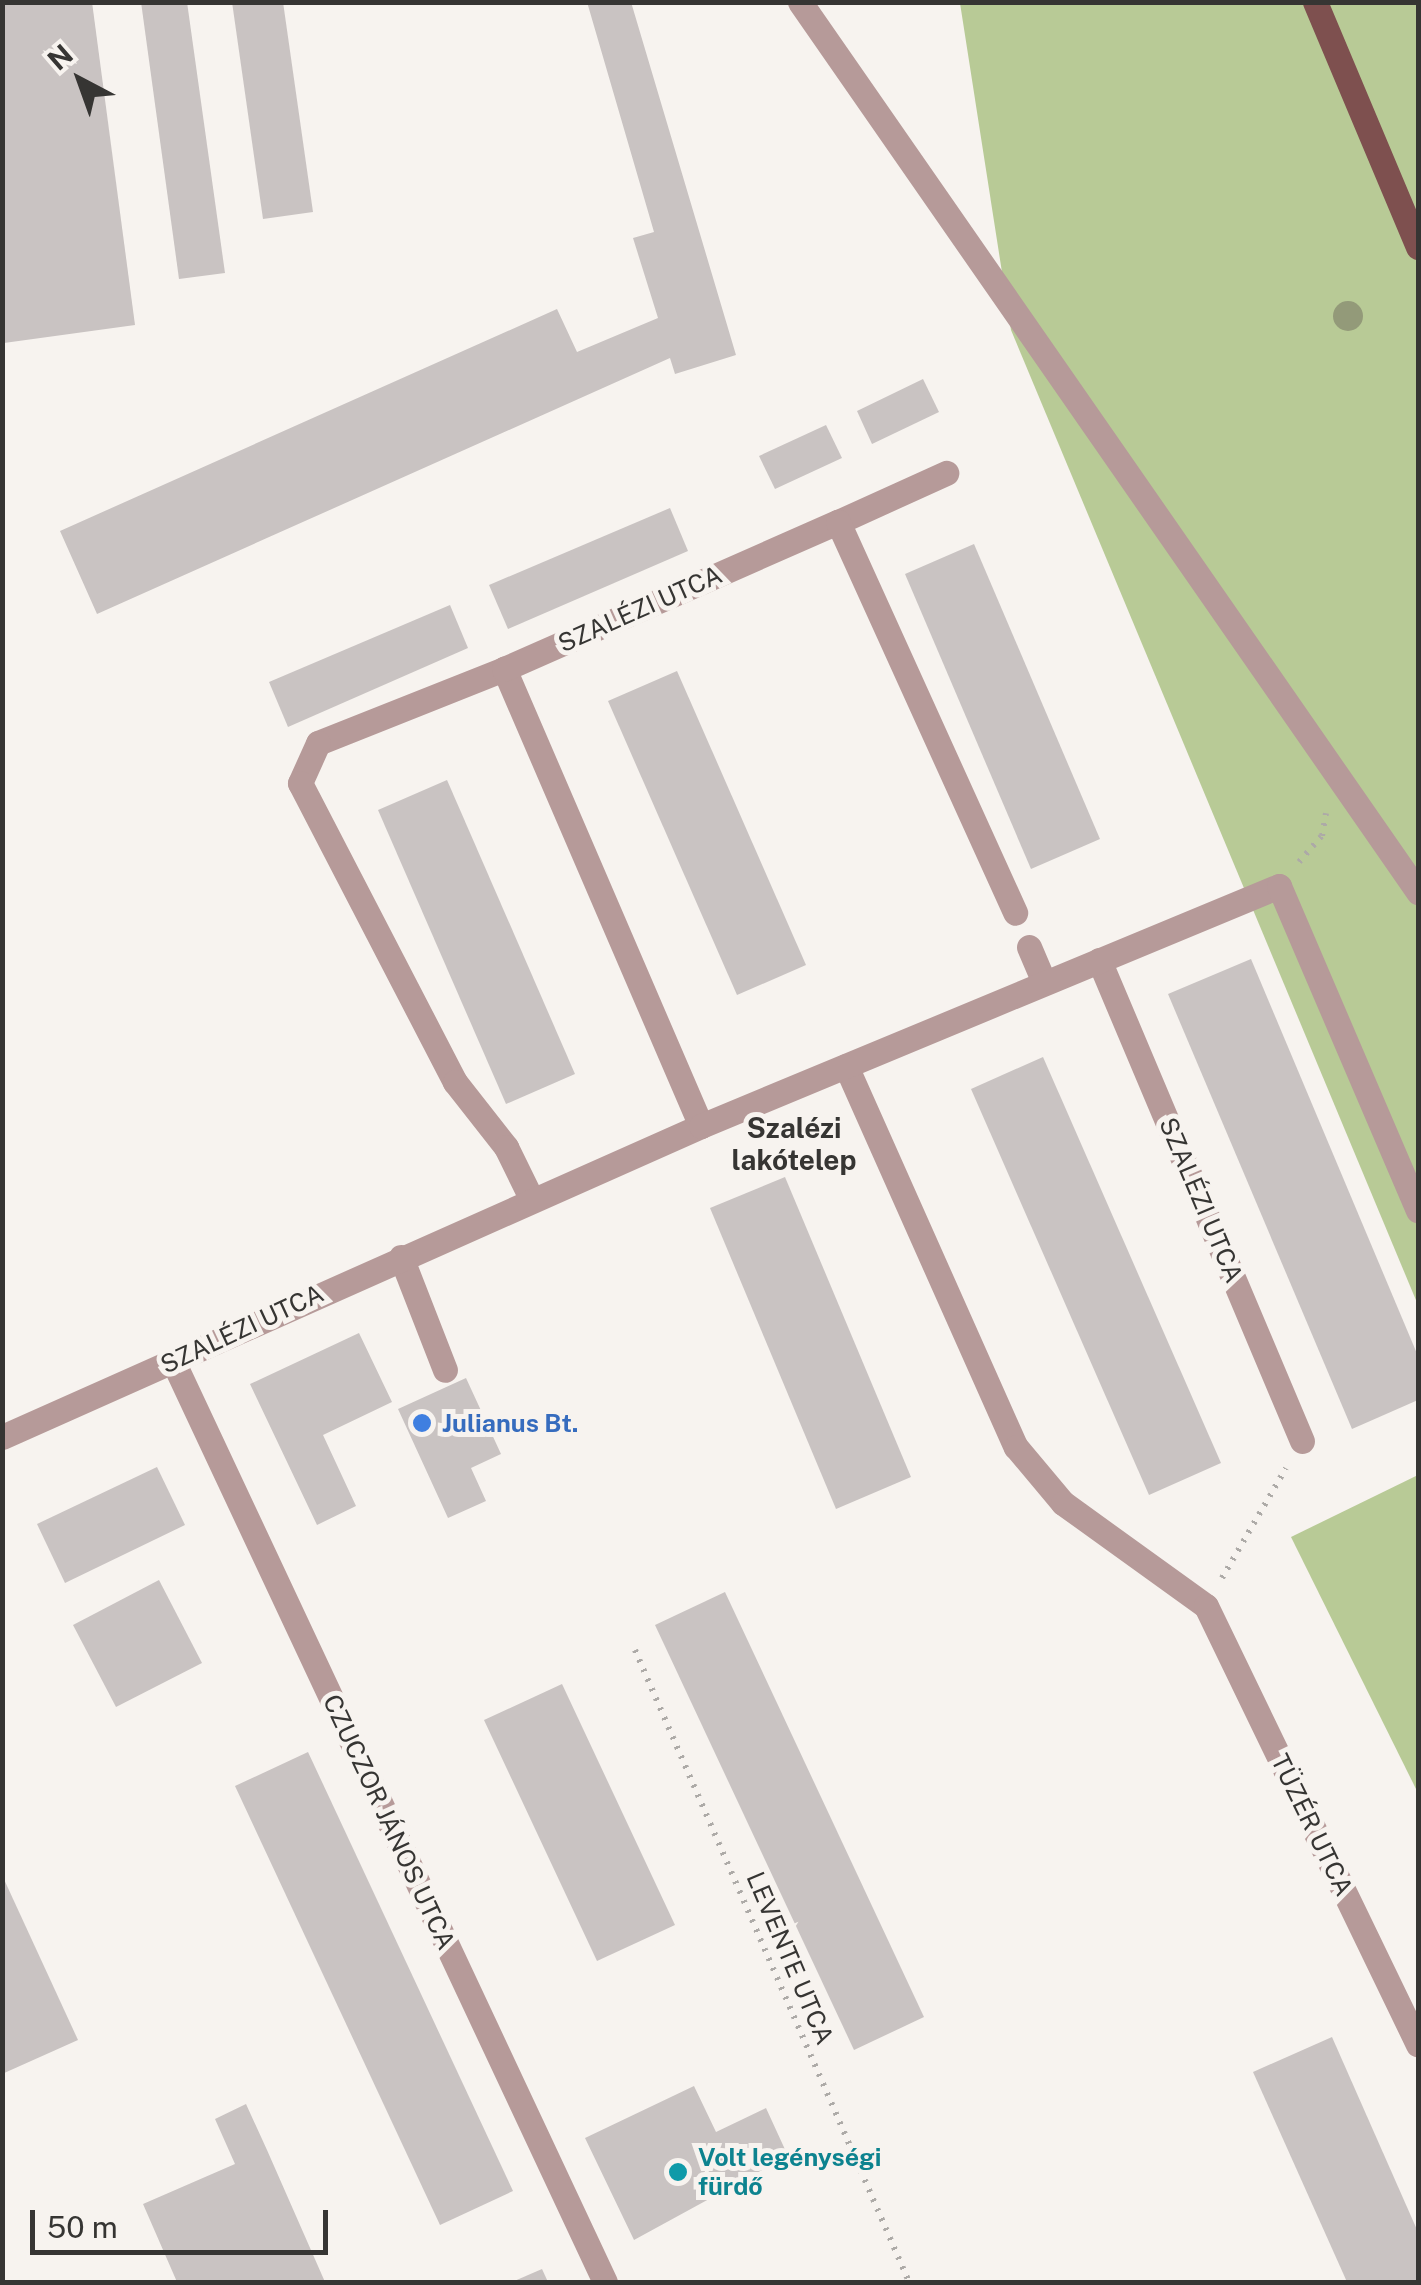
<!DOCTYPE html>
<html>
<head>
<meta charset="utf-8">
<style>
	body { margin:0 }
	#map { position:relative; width:1421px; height:2285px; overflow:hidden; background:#f7f3ef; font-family:"Public Sans",sans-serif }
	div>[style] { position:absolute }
	.green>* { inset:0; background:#b8ca96 }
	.building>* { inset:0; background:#c9c3c2 }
	.path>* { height:6px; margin-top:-3px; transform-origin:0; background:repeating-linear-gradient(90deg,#adaaa7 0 2.5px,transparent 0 10.5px) }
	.minor>* { height:25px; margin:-12.5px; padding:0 12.5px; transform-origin:12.5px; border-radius:12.5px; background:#b69a99 }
	.major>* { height:25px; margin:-12.5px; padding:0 12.5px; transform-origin:12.5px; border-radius:12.5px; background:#7e504f }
	.trees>* { width:30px; height:30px; margin:-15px; border-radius:50%; background:#939a79 }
	.dots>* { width:28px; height:28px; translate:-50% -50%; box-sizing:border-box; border:5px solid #f7f3ef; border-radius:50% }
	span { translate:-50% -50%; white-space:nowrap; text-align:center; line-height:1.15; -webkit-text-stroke:10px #f7f3ef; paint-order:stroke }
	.street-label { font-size:25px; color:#363533 }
	.shop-label { font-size:25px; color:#366cbe; font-weight:700 }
	.left { translate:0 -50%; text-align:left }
	.culture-label { font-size:25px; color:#0d838f; font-weight:700 }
	.neighbourhood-label { font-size:28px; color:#363533; font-weight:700 }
	.frame { position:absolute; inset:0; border:5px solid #363533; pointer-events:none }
	.north { position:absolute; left:30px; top:30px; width:100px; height:100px; -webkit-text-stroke:8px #f7f3ef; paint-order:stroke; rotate:319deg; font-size:28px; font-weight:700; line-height:40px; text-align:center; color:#363533 }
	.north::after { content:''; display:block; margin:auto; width:35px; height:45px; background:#363533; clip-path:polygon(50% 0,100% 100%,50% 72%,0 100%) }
	.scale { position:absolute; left:30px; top:2210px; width:298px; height:45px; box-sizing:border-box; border:5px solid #363533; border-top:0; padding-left:12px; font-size:30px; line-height:35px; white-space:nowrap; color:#363533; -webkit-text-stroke:8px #f7f3ef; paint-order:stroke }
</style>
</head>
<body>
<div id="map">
	<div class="green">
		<i style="clip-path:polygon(960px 3px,1418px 3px,1418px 1305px,1011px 330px)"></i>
		<i style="clip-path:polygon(1418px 1475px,1418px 1793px,1291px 1537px)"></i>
	</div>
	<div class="building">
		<i style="clip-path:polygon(2px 2px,92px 2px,135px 325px,4px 343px)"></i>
		<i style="clip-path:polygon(141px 2px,187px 2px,225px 273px,179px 279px)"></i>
		<i style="clip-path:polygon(232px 2px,283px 2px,313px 212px,263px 219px)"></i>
		<i style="clip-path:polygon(587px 2px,631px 2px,736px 355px,675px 374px,670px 358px,97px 614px,60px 531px,557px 309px,577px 352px,658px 318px,633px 238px,654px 232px)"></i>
		<i style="clip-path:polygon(923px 379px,939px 412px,872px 444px,857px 411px)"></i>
		<i style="clip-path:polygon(826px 425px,842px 458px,775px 489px,759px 456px)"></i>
		<i style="clip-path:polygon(670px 508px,688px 551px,508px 629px,489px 585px)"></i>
		<i style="clip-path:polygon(974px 544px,1100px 839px,1031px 869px,905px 574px)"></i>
		<i style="clip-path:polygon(450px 605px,468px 648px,288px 727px,269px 682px)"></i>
		<i style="clip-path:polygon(677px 671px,806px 965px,737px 995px,608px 701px)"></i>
		<i style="clip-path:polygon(447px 780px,575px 1074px,506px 1104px,378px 810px)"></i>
		<i style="clip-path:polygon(1251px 959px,1418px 1356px,1418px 1400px,1352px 1429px,1168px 994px)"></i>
		<i style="clip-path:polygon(1043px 1057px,1221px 1463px,1149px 1495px,971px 1089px)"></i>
		<i style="clip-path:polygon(785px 1177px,911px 1477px,836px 1509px,710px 1208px)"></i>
		<i style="clip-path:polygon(359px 1333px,392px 1402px,323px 1435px,356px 1506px,317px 1525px,250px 1384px)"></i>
		<i style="clip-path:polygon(466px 1378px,501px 1454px,471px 1468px,486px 1501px,448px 1518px,398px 1409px)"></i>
		<i style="clip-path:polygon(157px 1467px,185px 1525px,65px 1583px,37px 1524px)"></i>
		<i style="clip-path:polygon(159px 1580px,202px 1663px,116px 1707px,73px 1625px)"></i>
		<i style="clip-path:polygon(725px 1592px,924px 2017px,854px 2050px,655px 1625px)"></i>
		<i style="clip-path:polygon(562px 1684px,675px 1925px,597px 1961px,484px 1720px)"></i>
		<i style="clip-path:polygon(308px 1752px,513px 2191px,440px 2225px,235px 1786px)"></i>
		<i style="clip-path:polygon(2px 1875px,78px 2040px,2px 2074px)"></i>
		<i style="clip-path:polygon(1332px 2037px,1418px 2232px,1418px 2282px,1347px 2282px,1253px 2072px)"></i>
		<i style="clip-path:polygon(694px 2086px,716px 2132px,766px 2108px,788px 2156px,634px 2240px,585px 2138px)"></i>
		<i style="clip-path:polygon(246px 2104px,267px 2150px,325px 2282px,177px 2282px,143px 2204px,235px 2164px,215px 2119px)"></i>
		<i style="clip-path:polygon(542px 2269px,548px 2282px,512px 2282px)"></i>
	</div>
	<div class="path">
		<i style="left:1299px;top:862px;width:35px;rotate:-49deg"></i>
		<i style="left:1322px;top:836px;width:23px;rotate:-80deg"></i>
		<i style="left:1222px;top:1578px;width:127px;rotate:-59.8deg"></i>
		<i style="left:635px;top:1650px;width:689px;rotate:66.56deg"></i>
	</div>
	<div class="minor">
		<i style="left:800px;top:2px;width:1084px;rotate:55.22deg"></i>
		<i style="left:838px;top:522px;width:119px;rotate:-24.4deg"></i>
		<i style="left:504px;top:669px;width:200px;rotate:158.3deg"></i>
		<i style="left:318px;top:743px;width:44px;rotate:114.2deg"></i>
		<i style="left:300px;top:783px;width:337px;rotate:62.6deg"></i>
		<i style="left:455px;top:1082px;width:83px;rotate:51.9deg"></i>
		<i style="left:506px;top:1147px;width:59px;rotate:63.9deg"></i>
		<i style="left:1029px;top:947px;width:38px;rotate:67deg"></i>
		<i style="left:1099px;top:960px;width:522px;rotate:67.12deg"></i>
		<i style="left:846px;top:1066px;width:417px;rotate:66deg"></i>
		<i style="left:1016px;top:1447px;width:73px;rotate:50deg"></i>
		<i style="left:1063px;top:1503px;width:176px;rotate:35.8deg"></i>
		<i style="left:1206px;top:1606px;width:487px;rotate:64.2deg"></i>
		<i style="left:701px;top:1126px;width:498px;rotate:-113.3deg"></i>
		<i style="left:504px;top:669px;width:365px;rotate:-23.8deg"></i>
		<i style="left:838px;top:522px;width:429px;rotate:65.6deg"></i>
		<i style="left:401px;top:1257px;width:121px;rotate:68.7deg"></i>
		<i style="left:173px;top:1361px;width:1017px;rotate:64.87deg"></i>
		<i style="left:2px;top:1437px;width:765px;rotate:-23.99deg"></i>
		<i style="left:701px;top:1126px;width:626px;rotate:-22.55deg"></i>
		<i style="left:1279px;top:886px;width:353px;rotate:66.8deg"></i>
	</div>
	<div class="major">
		<i style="left:1315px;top:2px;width:266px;rotate:67.2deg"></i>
	</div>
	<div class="trees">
		<i style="left:1348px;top:316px"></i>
	</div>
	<div class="dots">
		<i style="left:422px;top:1423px;background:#3f7fe0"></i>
		<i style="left:678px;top:2172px;background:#0f9aa8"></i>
	</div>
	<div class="street-label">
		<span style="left:640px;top:609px;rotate:-24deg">SZALÉZI UTCA</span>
		<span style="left:1201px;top:1200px;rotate:67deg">SZALÉZI UTCA</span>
		<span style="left:242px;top:1329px;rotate:-25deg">SZALÉZI UTCA</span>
		<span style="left:389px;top:1822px;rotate:65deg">CZUCZOR JÁNOS UTCA</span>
		<span style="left:1312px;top:1825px;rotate:64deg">TÜZÉR UTCA</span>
		<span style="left:790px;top:1958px;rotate:67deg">LEVENTE UTCA</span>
	</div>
	<div class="shop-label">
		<span class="left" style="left:442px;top:1423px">Julianus Bt.</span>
	</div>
	<div class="culture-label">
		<span class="left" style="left:698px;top:2172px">Volt legénységi<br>fürdő</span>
	</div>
	<div class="neighbourhood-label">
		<span style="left:794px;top:1144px">Szalézi<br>lakótelep</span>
	</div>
	<div class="frame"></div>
	<div class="north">N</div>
	<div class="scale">50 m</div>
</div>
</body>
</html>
